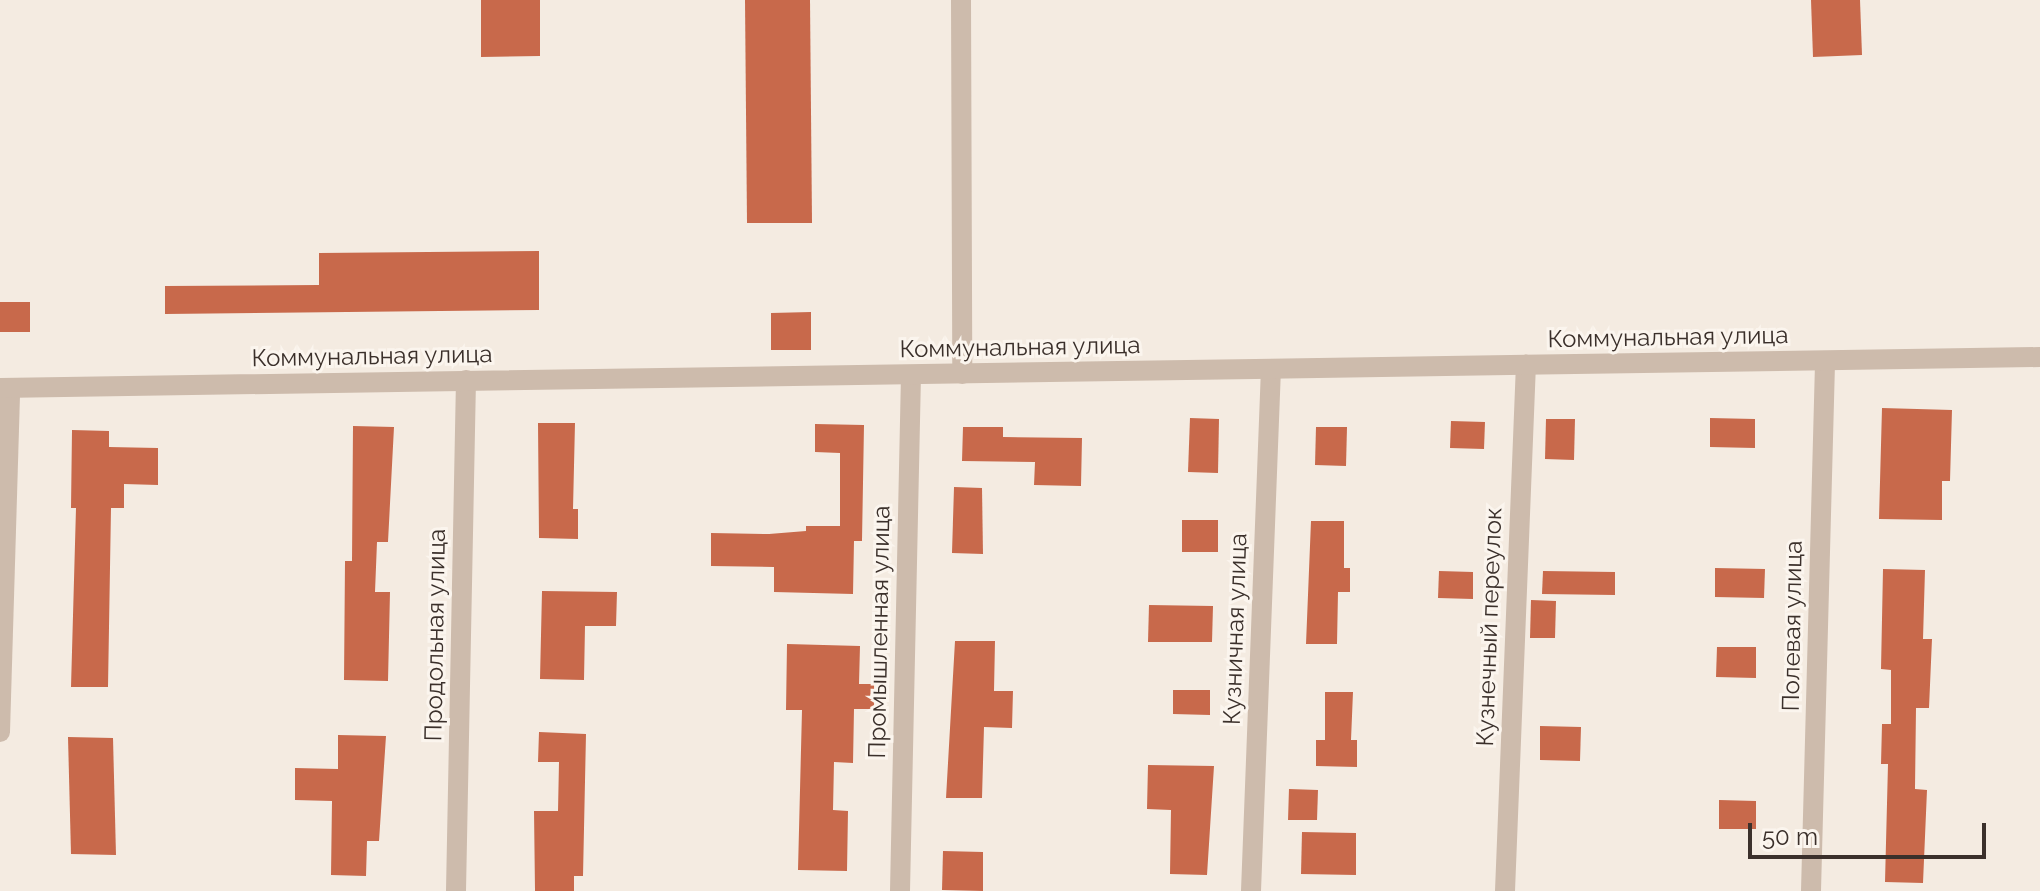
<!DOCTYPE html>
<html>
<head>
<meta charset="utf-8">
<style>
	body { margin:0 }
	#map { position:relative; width:2040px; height:891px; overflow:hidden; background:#f4ebe1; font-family:Raleway,sans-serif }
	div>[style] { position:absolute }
	.building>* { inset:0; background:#c8694b }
	.minor>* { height:20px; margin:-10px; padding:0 10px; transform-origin:10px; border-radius:10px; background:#cdbbac }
	.tertiary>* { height:20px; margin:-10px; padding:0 10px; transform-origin:10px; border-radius:10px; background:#cdbbac }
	span { translate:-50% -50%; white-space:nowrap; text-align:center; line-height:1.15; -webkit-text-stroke:6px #fbf5ee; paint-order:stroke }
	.street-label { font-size:24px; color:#3b302b }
	.scale { position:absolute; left:1748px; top:823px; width:238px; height:36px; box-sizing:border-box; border:4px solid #3b302b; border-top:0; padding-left:10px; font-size:24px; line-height:28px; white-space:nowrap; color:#3b302b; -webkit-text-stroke:6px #fbf5ee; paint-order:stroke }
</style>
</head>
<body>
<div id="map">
	<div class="building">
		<i style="clip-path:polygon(481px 0,540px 0,540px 56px,481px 57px)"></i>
		<i style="clip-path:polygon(745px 0,810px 0,812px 223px,747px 223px)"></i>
		<i style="clip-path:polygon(1811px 0,1860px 0,1862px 55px,1813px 57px)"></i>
		<i style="clip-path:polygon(539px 251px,539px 310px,165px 314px,165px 286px,319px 285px,319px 253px)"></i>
		<i style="clip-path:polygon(0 302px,30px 302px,30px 332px,0 332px)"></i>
		<i style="clip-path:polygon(811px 312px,811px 350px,771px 350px,771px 313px)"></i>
		<i style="clip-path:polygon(1882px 408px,1952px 410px,1950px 481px,1942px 481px,1942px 520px,1879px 519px)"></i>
		<i style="clip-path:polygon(1190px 418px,1219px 419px,1218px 473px,1188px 472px)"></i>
		<i style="clip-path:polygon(1710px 418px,1755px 419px,1755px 448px,1710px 447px)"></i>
		<i style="clip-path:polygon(1546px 419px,1575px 419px,1574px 460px,1545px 459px)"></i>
		<i style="clip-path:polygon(1451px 421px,1485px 422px,1484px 449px,1450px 448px)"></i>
		<i style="clip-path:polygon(538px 423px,575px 423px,573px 509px,578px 509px,578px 539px,539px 538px)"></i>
		<i style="clip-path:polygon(815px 424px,864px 425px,862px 541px,854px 541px,853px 594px,774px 592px,774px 567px,711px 566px,711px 533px,769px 534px,806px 531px,806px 526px,840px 526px,840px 453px,815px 452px)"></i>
		<i style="clip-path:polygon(353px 426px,394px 427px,388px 542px,377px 542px,375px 592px,390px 592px,388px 681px,344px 680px,345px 561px,352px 561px)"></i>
		<i style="clip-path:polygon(963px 427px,1003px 427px,1003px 437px,1082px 438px,1081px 486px,1034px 485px,1035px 462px,962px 461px)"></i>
		<i style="clip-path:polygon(1316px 427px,1347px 427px,1346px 466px,1315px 465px)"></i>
		<i style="clip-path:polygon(72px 430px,109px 431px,109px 447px,158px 448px,158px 485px,124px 484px,124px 508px,111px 508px,108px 687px,71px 687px,76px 508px,71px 508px)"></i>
		<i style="clip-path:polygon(954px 487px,982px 488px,983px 554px,952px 553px)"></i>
		<i style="clip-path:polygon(1182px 520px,1218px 520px,1218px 552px,1182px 552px)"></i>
		<i style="clip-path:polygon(1311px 521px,1344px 521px,1344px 568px,1350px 568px,1350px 592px,1338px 592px,1337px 644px,1306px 644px)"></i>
		<i style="clip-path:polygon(1715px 568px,1765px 569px,1764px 598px,1715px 597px)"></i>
		<i style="clip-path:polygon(1883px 569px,1925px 570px,1923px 639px,1932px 639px,1929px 708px,1916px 708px,1915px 789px,1927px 790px,1923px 883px,1885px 882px,1888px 764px,1881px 764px,1882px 724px,1891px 724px,1891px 670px,1881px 669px)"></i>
		<i style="clip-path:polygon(1439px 571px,1473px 572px,1473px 599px,1438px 598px)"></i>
		<i style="clip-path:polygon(1543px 571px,1615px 572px,1615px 595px,1542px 594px)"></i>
		<i style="clip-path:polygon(542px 591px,617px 592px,616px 626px,585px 626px,584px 680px,540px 679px)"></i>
		<i style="clip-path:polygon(1531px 600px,1556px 601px,1555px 638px,1530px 638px)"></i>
		<i style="clip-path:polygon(1149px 605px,1213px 606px,1212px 642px,1148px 642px)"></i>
		<i style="clip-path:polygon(955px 641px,995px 641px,994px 691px,1013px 691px,1012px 728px,984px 727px,982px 798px,946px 798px)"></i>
		<i style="clip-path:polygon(787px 644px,860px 646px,859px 684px,874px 684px,874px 709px,854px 709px,853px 763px,834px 762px,833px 810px,848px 811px,847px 871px,798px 870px,802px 710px,786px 710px)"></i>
		<i style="clip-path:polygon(1717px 647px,1756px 647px,1756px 678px,1716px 677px)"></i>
		<i style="clip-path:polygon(1173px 690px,1210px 690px,1210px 715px,1173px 714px)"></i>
		<i style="clip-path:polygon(1325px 692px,1353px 692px,1351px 740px,1357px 740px,1357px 767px,1316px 766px,1316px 740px,1325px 740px)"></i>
		<i style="clip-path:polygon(1540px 726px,1581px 727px,1580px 761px,1540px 760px)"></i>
		<i style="clip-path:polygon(539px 732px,586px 734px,583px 876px,574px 876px,574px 891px,535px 891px,534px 811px,558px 811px,559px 762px,538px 762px)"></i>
		<i style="clip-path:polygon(338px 735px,386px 736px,379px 841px,367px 841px,366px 876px,331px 875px,332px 801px,295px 800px,295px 768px,338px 769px)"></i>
		<i style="clip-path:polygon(68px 737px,113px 738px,116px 855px,71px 854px)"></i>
		<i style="clip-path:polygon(1148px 765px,1214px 766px,1207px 875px,1170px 874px,1171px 810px,1147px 809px)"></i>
		<i style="clip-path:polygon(1289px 789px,1318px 790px,1317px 820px,1288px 820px)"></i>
		<i style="clip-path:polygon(1719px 800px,1756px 801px,1756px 829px,1719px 829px)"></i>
		<i style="clip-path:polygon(1302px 832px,1356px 833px,1356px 875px,1301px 874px)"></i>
		<i style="clip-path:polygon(943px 851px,983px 852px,983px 891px,942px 890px)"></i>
	</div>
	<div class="minor">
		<i style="left:961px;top:0;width:374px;rotate:89.8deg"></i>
		<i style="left:0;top:732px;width:344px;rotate:-88.3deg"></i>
		<i style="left:456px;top:891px;width:511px;rotate:-88.88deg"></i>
		<i style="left:900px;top:891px;width:516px;rotate:-88.78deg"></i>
		<i style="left:1251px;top:891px;width:522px;rotate:-87.81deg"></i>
		<i style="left:1505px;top:891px;width:527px;rotate:-87.72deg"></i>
		<i style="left:1811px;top:891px;width:529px;rotate:-88.48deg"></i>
	</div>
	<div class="tertiary">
		<i style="left:0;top:388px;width:2040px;rotate:-0.87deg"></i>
	</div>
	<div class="street-label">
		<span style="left:1668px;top:337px;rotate:-1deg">Коммунальная улица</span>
		<span style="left:1020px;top:347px;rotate:-1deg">Коммунальная улица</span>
		<span style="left:372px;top:356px;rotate:-1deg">Коммунальная улица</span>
		<span style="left:1792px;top:626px;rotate:-89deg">Полевая улица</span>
		<span style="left:1489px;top:627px;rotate:-88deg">Кузнечный переулок</span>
		<span style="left:1235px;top:629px;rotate:-88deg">Кузничная улица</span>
		<span style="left:879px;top:632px;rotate:-89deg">Промышленная улица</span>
		<span style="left:435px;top:635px;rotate:-89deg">Продольная улица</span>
	</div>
	<div class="scale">50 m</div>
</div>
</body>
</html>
